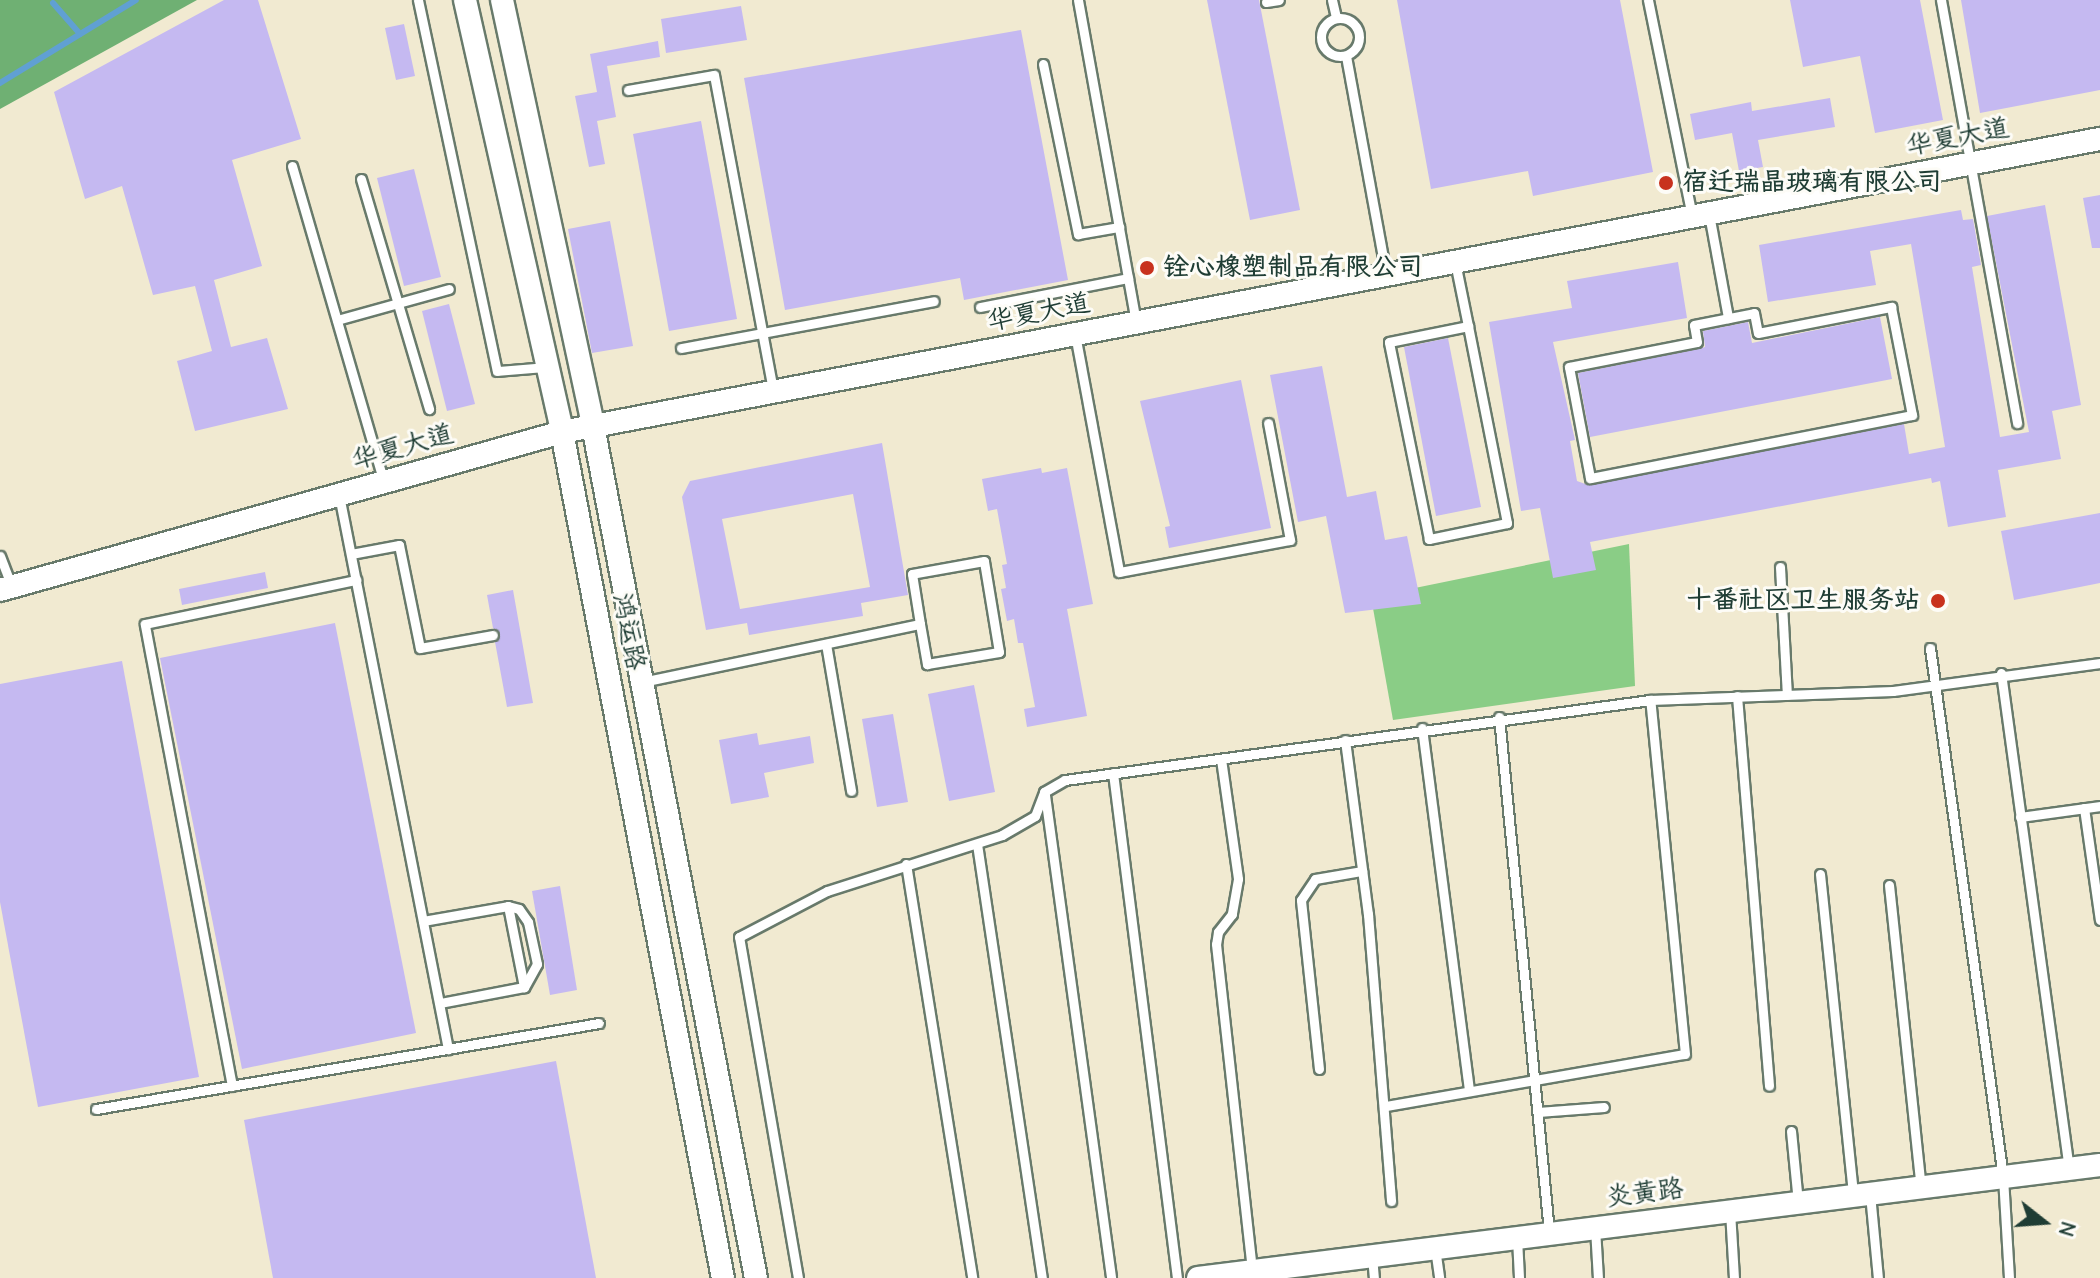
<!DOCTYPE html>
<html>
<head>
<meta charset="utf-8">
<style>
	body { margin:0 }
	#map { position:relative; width:2100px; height:1278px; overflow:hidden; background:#f1ead1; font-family:"Comic Neue","LXGW WenKai TC",sans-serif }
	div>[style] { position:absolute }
	.green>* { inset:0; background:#8acd86 }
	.forest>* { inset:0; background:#6fb073 }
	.stream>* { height:6px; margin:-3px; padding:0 3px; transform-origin:3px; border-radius:3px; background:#60a0d3 }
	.building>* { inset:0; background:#c5b9f1 }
	.roads { filter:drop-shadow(2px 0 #687a6b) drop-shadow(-2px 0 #687a6b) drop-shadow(0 2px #687a6b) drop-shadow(0 -2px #687a6b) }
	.service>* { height:9px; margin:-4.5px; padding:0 4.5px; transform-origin:4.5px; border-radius:4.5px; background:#fff }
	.service>.ring { margin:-4.5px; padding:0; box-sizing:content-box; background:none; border:9px solid #fff; border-radius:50% }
	.tertiary>* { height:22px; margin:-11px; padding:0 11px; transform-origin:11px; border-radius:11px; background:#fff }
	.dots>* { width:22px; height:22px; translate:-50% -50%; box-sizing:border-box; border:4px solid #fdfcf7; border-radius:50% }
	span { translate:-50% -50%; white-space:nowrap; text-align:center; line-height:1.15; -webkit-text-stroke:6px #fdfcf7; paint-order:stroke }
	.street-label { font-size:26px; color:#1f3d34 }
	.poi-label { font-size:26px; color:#1f3d34; font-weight:700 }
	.left { translate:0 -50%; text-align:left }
	.right { translate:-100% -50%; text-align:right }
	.north { position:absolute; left:2004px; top:1182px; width:80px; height:80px; -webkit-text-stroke:6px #fdfcf7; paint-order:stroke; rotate:107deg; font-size:22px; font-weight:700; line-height:32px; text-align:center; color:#1f3d34 }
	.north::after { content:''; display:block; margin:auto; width:28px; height:36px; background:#1f3d34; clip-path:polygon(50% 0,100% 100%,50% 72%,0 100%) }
</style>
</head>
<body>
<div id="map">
	<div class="green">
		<i style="clip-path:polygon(1629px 544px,1635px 686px,1393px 720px,1371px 597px)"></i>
	</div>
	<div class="forest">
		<i style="clip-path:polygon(0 0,197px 0,0 109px)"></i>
	</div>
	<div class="stream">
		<i style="left:53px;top:3px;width:41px;rotate:48.9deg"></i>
		<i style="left:0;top:83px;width:159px;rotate:-31.4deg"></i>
	</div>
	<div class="building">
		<i style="clip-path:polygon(224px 0,258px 0,301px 139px,232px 160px,262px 266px,214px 280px,231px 347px,267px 338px,288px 409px,195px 431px,177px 361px,212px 351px,195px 286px,153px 295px,122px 186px,85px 199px,54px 92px)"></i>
		<i style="clip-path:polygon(1207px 0,1259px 0,1300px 210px,1250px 220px)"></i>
		<i style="clip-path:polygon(1397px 0,1620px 0,1653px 172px,1533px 196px,1528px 171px,1431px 189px)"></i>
		<i style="clip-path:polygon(1790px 0,1920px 0,1943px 120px,1875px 133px,1860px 56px,1803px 67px)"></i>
		<i style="clip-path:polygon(1961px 0,2100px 0,2100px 90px,1980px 113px)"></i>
		<i style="clip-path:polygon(741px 6px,747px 40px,666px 53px,661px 19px)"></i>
		<i style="clip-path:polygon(404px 24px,415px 76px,396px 80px,385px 28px)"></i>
		<i style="clip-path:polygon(1021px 30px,1068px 280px,964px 300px,960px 278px,785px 310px,744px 78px)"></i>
		<i style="clip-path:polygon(658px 41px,660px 57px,607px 66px,616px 117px,597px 121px,605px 164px,589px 167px,575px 96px,597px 92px,590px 54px)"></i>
		<i style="clip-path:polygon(1830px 98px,1835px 127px,1758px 140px,1763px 167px,1739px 171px,1732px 133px,1695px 140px,1690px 114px,1751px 102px,1752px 111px)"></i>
		<i style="clip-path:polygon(701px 121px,737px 319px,669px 331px,633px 134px)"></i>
		<i style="clip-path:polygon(414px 169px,441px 277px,404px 286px,377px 178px)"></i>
		<i style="clip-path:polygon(2100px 195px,2100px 248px,2092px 248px,2083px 198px)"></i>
		<i style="clip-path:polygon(2045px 205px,2081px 405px,2052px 411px,2061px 459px,1998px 470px,2006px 517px,1948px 527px,1940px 481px,1932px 483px,1931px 478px,1590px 542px,1596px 570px,1553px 578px,1540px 508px,1521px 511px,1489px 322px,1572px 308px,1567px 281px,1678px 262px,1687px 318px,1553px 342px,1575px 440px,1570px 441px,1577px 481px,1588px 485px,1904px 424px,1909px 454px,1945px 447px,1911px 244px,1870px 251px,1876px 285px,1768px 302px,1759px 245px,1961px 210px,1963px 220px,1973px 219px,1981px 265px,1972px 267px,2000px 437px,2029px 432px,1987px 216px)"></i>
		<i style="clip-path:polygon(610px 221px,633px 346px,592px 353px,568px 229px)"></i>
		<i style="clip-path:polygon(449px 304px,475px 404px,447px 411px,422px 311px)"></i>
		<i style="clip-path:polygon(1880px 317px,1892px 379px,1590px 437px,1578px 373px,1698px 349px,1705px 347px,1703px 331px,1748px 322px,1752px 343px)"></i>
		<i style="clip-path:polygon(1448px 338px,1481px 507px,1436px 516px,1404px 347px)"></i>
		<i style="clip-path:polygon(1322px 366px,1347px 497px,1376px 491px,1385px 540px,1407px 536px,1421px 604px,1345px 613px,1326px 516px,1298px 522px,1270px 375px)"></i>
		<i style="clip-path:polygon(1241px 380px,1271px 528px,1169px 548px,1165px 527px,1170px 526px,1140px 401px)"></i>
		<i style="clip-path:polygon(evenodd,882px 443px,908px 595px,861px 603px,863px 616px,749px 635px,747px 623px,706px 630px,682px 497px,690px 481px,882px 443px,853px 494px,870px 587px,740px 609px,722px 519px,853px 494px)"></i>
		<i style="clip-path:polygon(1041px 468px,1042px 473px,1067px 468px,1093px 604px,1067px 609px,1087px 716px,1027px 727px,1024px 709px,1035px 707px,1023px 643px,1018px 643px,1014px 619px,1007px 621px,1001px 589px,1006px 588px,1002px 565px,1007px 564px,997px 509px,988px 511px,982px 479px)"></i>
		<i style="clip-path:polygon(2100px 513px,2100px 583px,2014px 600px,2001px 531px)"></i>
		<i style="clip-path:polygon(265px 572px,268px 588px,182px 605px,179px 589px)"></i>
		<i style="clip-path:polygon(513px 590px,533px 703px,507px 707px,495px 642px,500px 634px,493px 628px,487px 595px)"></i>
		<i style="clip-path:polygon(335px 623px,416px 1033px,242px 1069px,160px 658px)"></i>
		<i style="clip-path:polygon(122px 661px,199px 1077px,38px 1107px,0 902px,0 684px)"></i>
		<i style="clip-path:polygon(974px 685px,995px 792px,949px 801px,928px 694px)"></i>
		<i style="clip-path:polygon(893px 714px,908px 802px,877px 807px,862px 719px)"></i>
		<i style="clip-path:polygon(757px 733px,759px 745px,810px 736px,814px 763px,764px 773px,769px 797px,731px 804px,719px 740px)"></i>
		<i style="clip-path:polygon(560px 886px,577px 990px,550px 995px,532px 891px)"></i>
		<i style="clip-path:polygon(556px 1061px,596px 1278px,273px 1278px,244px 1120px)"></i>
	</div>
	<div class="roads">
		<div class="service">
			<i style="left:418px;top:0;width:379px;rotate:78deg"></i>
			<i style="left:497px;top:371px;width:49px;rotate:-4.7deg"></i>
			<i style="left:1078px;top:0;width:328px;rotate:79.8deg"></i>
			<i style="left:1332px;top:0;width:18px;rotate:77deg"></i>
			<i style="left:1648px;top:0;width:220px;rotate:78.5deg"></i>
			<i style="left:1941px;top:0;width:430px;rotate:79.8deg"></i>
			<i style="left:1266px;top:2px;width:13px;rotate:-9deg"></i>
			<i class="ring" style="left:1321px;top:18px;width:29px;height:29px"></i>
			<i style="left:1346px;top:56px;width:221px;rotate:79.6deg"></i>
			<i style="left:1043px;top:64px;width:174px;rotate:78.4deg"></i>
			<i style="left:1078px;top:234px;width:42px;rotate:-9.7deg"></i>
			<i style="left:628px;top:90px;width:87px;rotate:-9.9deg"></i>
			<i style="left:714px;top:75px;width:321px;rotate:79.4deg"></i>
			<i style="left:292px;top:166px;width:329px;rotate:73.8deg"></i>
			<i style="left:361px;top:179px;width:240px;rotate:73.5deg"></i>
			<i style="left:1709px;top:214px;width:106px;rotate:79.6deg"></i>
			<i style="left:1455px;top:262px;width:65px;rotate:78.5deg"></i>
			<i style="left:1468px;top:326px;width:201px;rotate:78.8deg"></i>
			<i style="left:1507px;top:523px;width:80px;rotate:168.4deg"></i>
			<i style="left:1429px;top:539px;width:201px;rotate:-101.5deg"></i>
			<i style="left:1389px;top:342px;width:81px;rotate:-11.4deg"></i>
			<i style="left:980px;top:307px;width:151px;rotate:-11.1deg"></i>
			<i style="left:1891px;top:307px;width:110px;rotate:79deg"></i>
			<i style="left:1912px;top:415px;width:328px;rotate:168.9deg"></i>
			<i style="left:1590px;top:478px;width:113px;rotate:-100.7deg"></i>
			<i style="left:1569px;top:367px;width:130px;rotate:-11.1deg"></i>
			<i style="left:1697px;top:342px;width:17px;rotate:-100deg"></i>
			<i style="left:1694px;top:325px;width:61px;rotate:-11.3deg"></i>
			<i style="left:1754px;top:313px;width:20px;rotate:79deg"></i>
			<i style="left:1758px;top:333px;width:136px;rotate:-11.1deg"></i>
			<i style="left:337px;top:320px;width:116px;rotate:-15.5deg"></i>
			<i style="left:1075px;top:334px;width:242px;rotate:79.5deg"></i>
			<i style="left:1119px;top:572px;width:174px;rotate:-10.6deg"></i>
			<i style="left:1290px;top:540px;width:119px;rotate:-100.6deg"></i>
			<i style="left:681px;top:348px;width:257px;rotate:-10.5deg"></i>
			<i style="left:339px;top:495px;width:565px;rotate:78.87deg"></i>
			<i style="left:351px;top:554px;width:49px;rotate:-10.6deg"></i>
			<i style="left:399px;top:545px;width:105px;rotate:78.5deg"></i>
			<i style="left:420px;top:648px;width:74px;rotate:-10.1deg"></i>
			<i style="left:0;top:556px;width:33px;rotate:69deg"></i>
			<i style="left:1780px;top:567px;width:128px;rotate:86.9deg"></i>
			<i style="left:826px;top:644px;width:149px;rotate:80.3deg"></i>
			<i style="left:1930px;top:648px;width:534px;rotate:82.14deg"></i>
			<i style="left:2003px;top:1177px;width:101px;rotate:86.6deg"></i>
			<i style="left:2001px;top:673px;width:500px;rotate:82.2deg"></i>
			<i style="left:642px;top:682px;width:284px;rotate:-11.8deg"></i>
			<i style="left:920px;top:624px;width:41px;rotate:80.1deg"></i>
			<i style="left:927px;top:664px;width:73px;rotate:-9.5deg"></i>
			<i style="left:999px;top:652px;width:92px;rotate:-99.4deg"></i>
			<i style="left:984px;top:561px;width:73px;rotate:169.8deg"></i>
			<i style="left:912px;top:574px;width:51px;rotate:80.9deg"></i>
			<i style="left:1737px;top:696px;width:391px;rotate:85.3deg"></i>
			<i style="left:1499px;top:717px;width:517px;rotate:84.45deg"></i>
			<i style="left:1422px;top:728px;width:365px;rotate:82.6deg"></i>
			<i style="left:1345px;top:740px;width:176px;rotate:82.5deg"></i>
			<i style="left:1368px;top:914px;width:288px;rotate:85.4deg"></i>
			<i style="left:1221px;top:759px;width:121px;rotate:81.9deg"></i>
			<i style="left:1238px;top:879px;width:36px;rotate:100deg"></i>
			<i style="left:1232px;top:914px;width:23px;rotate:128deg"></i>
			<i style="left:1218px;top:932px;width:12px;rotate:99deg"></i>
			<i style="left:1216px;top:944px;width:317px;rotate:83.7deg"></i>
			<i style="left:1113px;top:773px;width:509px;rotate:82.78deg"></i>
			<i style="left:1045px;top:795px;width:487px;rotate:82.2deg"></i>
			<i style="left:2084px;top:808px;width:113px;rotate:81.9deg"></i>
			<i style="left:2020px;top:817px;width:81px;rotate:-7.8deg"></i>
			<i style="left:977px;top:844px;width:439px;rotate:81.5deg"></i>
			<i style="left:906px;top:864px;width:419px;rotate:80.9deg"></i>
			<i style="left:1820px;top:874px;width:324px;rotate:84.1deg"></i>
			<i style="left:1889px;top:885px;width:304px;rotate:84deg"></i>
			<i style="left:508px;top:906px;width:11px;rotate:15deg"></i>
			<i style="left:519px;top:909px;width:16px;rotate:55deg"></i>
			<i style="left:528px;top:922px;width:43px;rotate:77.9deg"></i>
			<i style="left:537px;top:964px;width:26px;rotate:119deg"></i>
			<i style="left:423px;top:921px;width:86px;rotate:-10deg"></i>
			<i style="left:508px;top:906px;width:83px;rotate:78.8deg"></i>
			<i style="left:524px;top:987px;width:86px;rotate:169.2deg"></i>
			<i style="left:1319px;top:1069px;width:170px;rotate:-96.1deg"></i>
			<i style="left:1301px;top:900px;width:25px;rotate:-56deg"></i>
			<i style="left:1315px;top:879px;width:48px;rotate:-9.7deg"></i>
			<i style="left:232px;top:1086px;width:470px;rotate:-100.7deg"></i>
			<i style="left:145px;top:624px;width:216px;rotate:-11.8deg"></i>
			<i style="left:1386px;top:1106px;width:303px;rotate:-9.9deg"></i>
			<i style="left:1685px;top:1054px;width:356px;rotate:-95.6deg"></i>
			<i style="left:96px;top:1109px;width:510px;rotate:-9.7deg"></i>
			<i style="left:1538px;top:1112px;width:66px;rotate:-4.3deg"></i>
			<i style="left:1791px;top:1131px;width:72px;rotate:84.4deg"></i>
			<i style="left:1870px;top:1194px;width:84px;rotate:84.6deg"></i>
			<i style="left:1730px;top:1211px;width:67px;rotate:86.6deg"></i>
			<i style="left:1595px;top:1228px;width:50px;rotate:86.6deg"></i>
			<i style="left:1517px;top:1238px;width:40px;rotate:87.1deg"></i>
			<i style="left:1435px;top:1248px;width:30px;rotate:82deg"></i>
			<i style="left:1372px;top:1256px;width:22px;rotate:85deg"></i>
			<i style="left:798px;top:1278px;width:346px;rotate:-99.8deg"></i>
			<i style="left:739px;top:937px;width:99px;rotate:-27.6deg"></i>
			<i style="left:827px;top:891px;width:184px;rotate:-17.7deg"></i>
			<i style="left:1002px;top:835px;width:38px;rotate:-30deg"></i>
			<i style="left:1035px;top:816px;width:26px;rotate:-69deg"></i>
			<i style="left:1044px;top:792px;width:24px;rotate:-30deg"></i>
			<i style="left:1065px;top:780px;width:590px;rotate:-7.79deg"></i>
			<i style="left:1650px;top:700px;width:243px;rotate:-2.1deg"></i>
			<i style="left:1893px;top:691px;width:209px;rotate:-7.7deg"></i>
		</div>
		<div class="tertiary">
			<i style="left:465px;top:0;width:443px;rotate:77.3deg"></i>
			<i style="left:562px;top:432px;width:861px;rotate:79.23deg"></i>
			<i style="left:502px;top:0;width:436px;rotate:77.9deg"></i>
			<i style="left:593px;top:426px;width:867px;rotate:79.17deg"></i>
			<i style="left:0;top:590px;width:584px;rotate:-15.7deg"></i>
			<i style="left:562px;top:432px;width:1566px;rotate:-10.79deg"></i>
			<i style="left:1198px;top:1278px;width:909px;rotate:-7.14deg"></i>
		</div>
	</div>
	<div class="dots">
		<i style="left:1666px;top:183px;background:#c8321e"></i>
		<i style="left:1147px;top:268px;background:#c8321e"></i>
		<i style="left:1938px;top:601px;background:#c8321e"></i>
	</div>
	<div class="street-label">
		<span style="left:1958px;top:138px;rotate:-11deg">华夏大道</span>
		<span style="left:1039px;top:313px;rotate:-11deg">华夏大道</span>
		<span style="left:403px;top:448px;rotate:-16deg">华夏大道</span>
		<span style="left:628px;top:632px;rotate:79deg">鸿运路</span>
		<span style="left:1645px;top:1194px;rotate:-7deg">炎黄路</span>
	</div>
	<div class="poi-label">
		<span class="left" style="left:1682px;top:183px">宿迁瑞晶玻璃有限公司</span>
		<span class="left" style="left:1163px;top:268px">铨心橡塑制品有限公司</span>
		<span class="right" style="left:1920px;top:601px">十番社区卫生服务站</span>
	</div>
	<div class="north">N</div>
</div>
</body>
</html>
